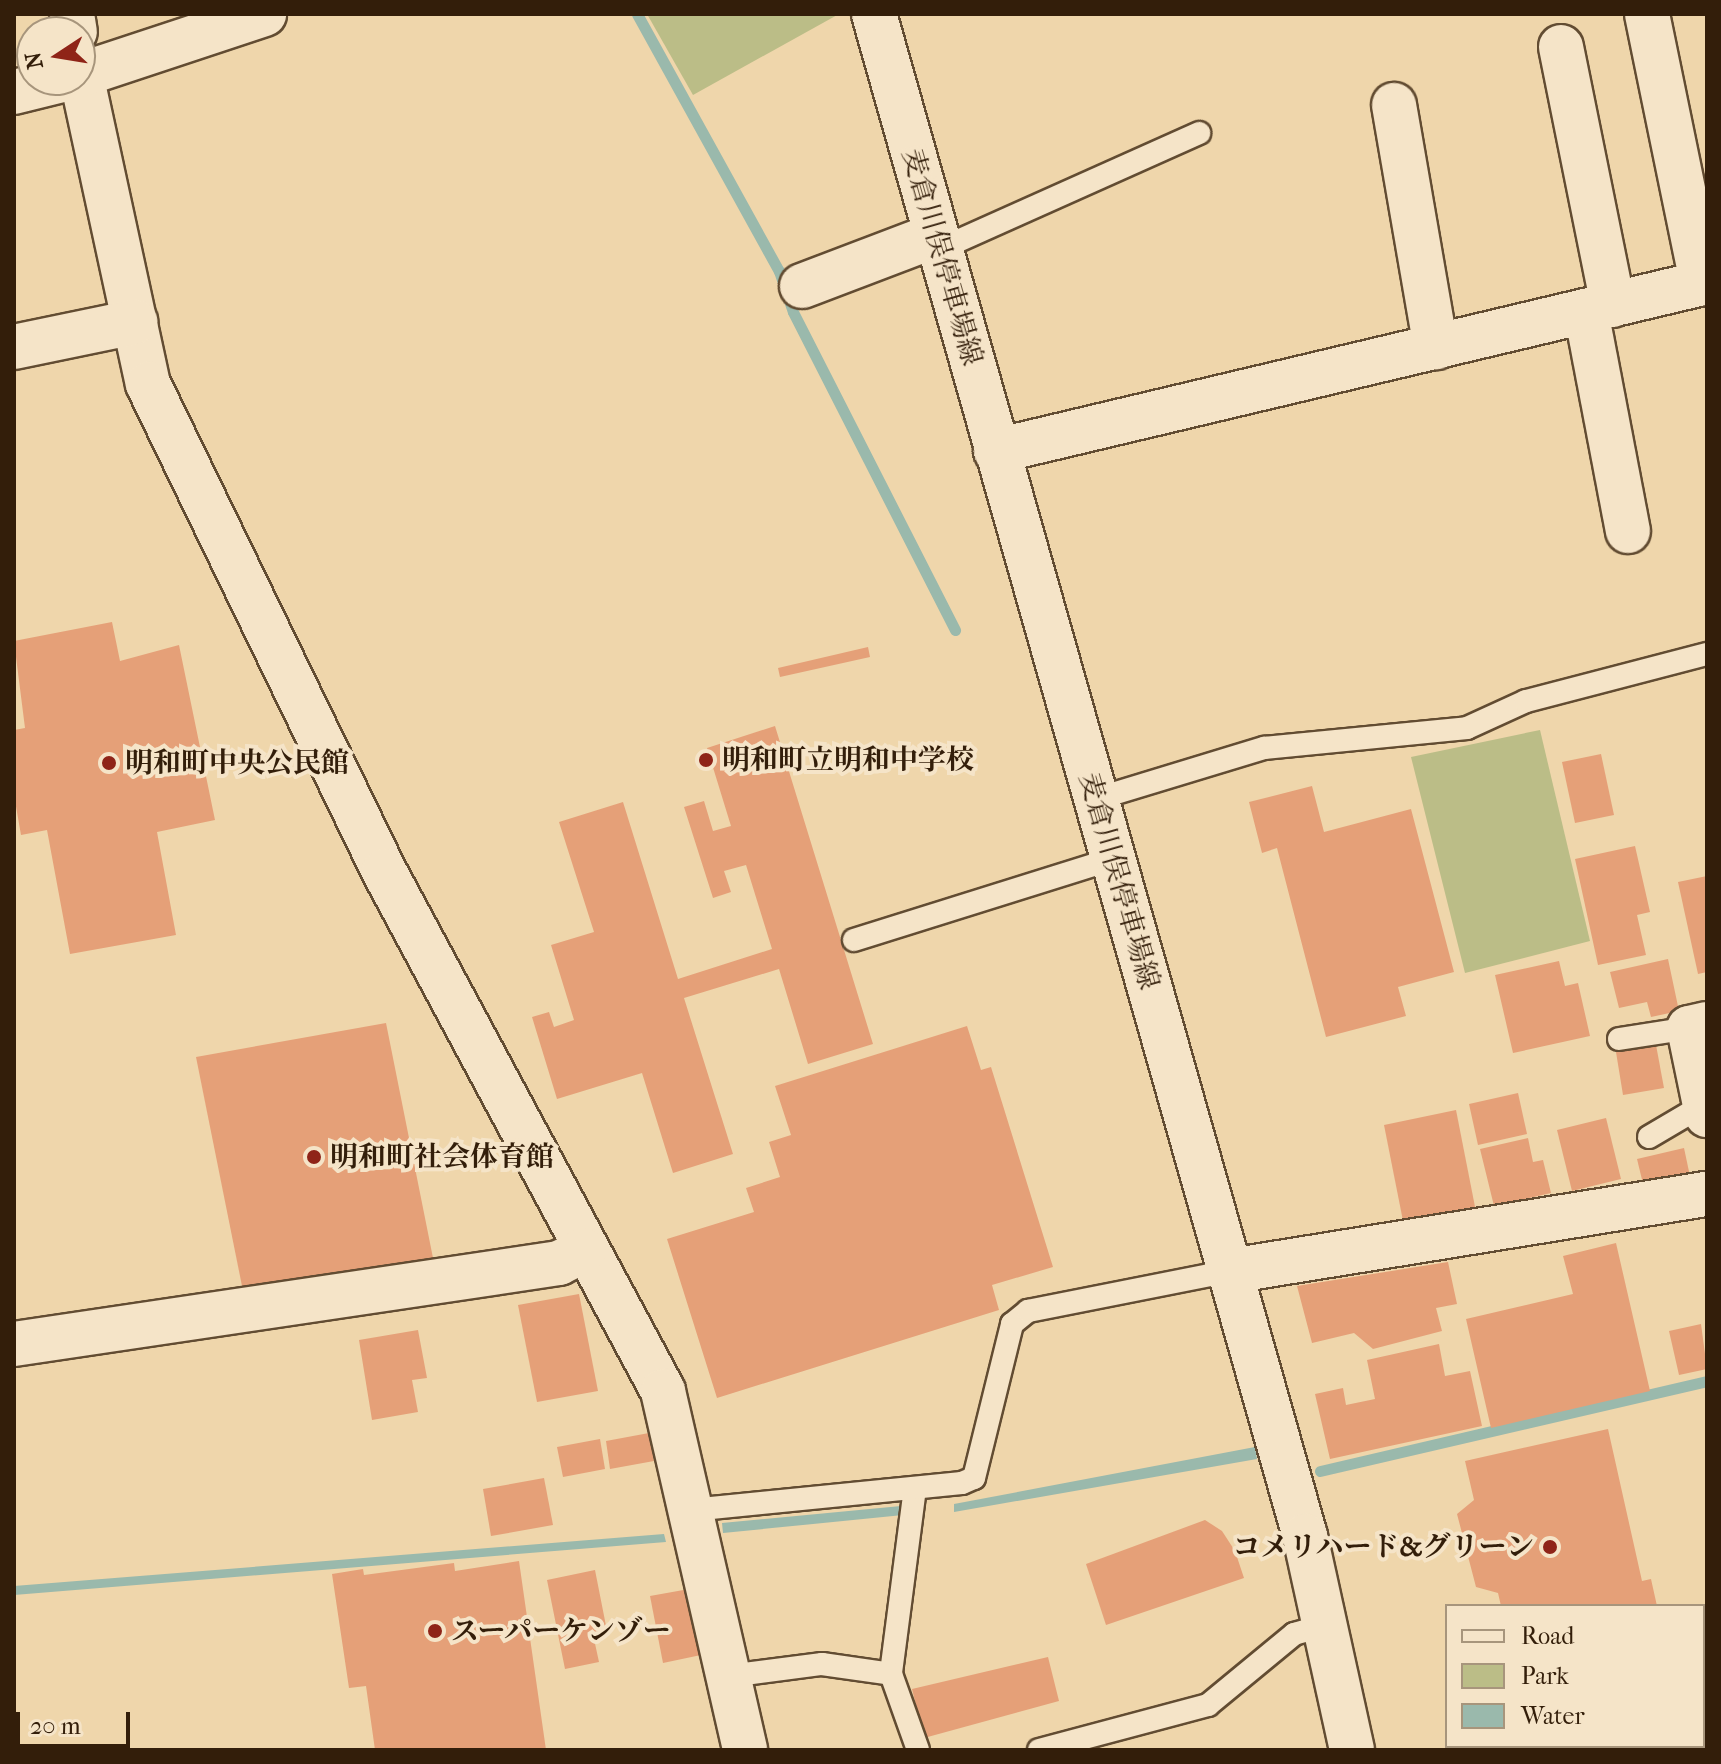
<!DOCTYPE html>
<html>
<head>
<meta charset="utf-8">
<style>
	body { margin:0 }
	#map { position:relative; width:1721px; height:1764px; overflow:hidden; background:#efd6ab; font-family:"IM FELL French Canon","Noto Serif JP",serif }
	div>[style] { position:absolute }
	.green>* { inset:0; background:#bbbd87 }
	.water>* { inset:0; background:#9ab9ac }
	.stream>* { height:11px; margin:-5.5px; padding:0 5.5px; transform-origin:5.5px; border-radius:5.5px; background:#9ab9ac }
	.building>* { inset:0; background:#e5a078 }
	.roads { filter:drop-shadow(2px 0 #624c32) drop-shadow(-2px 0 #624c32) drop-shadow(0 2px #624c32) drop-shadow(0 -2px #624c32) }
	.service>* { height:22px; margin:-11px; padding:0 11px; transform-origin:11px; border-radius:11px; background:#f5e4c8 }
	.minor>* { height:44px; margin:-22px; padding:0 22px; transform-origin:22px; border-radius:22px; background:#f5e4c8 }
	.secondary>* { height:44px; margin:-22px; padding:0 22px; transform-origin:22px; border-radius:22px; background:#f5e4c8 }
	.dots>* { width:22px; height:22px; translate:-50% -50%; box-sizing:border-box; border:4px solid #f5e4c8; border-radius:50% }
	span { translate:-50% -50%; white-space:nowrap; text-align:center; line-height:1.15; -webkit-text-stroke:8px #f5e4c8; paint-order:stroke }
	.street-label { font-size:28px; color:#331e0a }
	.poi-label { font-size:28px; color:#331e0a; font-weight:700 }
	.left { translate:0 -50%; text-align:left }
	.right { translate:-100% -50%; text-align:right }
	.frame { position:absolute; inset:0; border:16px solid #331e0a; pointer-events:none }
	.legend { position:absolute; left:1445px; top:1604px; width:260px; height:144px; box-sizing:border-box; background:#f5e4c8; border:2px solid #a7957c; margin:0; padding:10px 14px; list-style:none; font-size:24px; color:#331e0a }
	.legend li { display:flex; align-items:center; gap:16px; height:40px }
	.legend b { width:40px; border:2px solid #a7957c }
	.north { position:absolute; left:16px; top:16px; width:80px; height:80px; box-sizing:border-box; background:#f5e4c8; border:2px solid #a7957c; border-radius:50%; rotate:258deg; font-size:22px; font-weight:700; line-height:32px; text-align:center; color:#331e0a }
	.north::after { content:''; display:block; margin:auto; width:28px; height:36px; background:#8f2418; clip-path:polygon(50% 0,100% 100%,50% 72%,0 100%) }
	.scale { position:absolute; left:16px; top:1712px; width:114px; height:36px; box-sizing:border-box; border:4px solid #331e0a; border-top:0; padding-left:10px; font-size:24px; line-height:28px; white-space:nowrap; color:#331e0a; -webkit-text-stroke:6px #f5e4c8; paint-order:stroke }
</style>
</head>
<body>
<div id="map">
	<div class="green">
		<i style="clip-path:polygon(647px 14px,839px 14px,693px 95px)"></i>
		<i style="clip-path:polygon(1540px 730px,1590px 941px,1465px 973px,1411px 757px)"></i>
	</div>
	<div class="water">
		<i style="clip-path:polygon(1255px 1447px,1257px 1459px,954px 1512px,954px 1504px)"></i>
		<i style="clip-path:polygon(901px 1506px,903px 1515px,723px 1533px,722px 1523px)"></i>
		<i style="clip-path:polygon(664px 1534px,666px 1542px,14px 1595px,14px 1586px)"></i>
	</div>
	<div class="stream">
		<i style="left:637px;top:14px;width:294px;rotate:61.1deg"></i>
		<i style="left:779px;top:271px;width:43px;rotate:71.1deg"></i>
		<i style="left:793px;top:312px;width:357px;rotate:63deg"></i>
		<i style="left:1320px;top:1471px;width:397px;rotate:-13.1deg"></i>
	</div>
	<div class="building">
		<i style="clip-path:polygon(112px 622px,120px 661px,179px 645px,215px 820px,157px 832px,176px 935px,70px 954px,47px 830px,21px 835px,14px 795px,14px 730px,25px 728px,14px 641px)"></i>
		<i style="clip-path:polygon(868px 647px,870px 657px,780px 677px,778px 668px)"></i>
		<i style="clip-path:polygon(775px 726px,873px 1044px,808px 1064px,779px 969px,684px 998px,733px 1154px,673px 1173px,642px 1073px,557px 1099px,532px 1017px,549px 1012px,554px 1027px,574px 1020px,551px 945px,594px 932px,559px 822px,623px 802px,678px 979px,772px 949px,746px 865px,724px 871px,731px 892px,713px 898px,684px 807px,704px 801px,713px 831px,731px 826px,707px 748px)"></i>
		<i style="clip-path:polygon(1601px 754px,1614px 815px,1575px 823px,1562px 762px)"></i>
		<i style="clip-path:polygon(1312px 786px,1324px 832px,1411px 809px,1454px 972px,1398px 987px,1406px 1016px,1326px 1037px,1277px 848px,1262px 853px,1249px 802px)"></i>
		<i style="clip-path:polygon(1635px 846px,1650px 912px,1637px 915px,1646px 955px,1598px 965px,1575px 859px)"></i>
		<i style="clip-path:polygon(1707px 876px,1707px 972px,1698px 974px,1678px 882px)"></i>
		<i style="clip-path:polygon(1668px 959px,1679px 1011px,1651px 1017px,1647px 1002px,1619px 1008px,1610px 972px)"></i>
		<i style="clip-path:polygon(1559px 961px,1565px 986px,1578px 983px,1590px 1036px,1513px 1053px,1495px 975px)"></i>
		<i style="clip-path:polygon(386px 1023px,433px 1258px,243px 1291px,196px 1057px)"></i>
		<i style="clip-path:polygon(967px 1026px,981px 1070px,991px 1067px,1053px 1267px,992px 1285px,999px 1310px,717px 1398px,667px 1239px,754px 1212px,746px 1188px,780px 1177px,769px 1142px,791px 1135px,775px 1086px)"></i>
		<i style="clip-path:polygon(1656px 1045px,1664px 1088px,1623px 1095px,1616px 1052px)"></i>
		<i style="clip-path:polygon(1518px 1093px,1527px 1134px,1478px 1145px,1469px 1104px)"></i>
		<i style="clip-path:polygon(1456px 1110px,1477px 1217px,1405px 1231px,1384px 1125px)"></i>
		<i style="clip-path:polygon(1606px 1118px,1621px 1179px,1572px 1191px,1557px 1130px)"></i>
		<i style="clip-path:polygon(1528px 1138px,1533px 1162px,1543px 1160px,1551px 1193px,1494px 1206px,1480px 1149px)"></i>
		<i style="clip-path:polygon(1684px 1148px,1691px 1181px,1645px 1192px,1637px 1159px)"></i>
		<i style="clip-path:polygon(1616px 1243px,1650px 1391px,1491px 1428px,1466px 1319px,1573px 1294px,1563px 1256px)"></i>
		<i style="clip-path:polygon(1448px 1262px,1457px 1304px,1436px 1308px,1442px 1331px,1373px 1349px,1354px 1333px,1312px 1343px,1297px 1286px)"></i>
		<i style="clip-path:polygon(579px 1294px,598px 1391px,537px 1402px,518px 1305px)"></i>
		<i style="clip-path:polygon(1701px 1324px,1707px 1369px,1679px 1375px,1669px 1331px)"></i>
		<i style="clip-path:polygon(418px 1330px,427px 1378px,412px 1380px,418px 1412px,372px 1420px,359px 1340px)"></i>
		<i style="clip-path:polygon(1439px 1344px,1445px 1376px,1470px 1371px,1482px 1426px,1330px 1459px,1315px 1394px,1343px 1388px,1346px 1405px,1375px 1399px,1367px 1360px)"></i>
		<i style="clip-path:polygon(1608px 1429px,1642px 1581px,1651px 1579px,1657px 1606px,1501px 1606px,1498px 1593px,1476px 1587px,1457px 1514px,1474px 1500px,1465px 1461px)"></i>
		<i style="clip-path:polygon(649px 1433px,654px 1461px,610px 1469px,606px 1441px)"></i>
		<i style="clip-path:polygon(600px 1439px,605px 1469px,563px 1477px,557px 1447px)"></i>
		<i style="clip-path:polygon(544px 1478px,553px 1525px,491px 1536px,483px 1489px)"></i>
		<i style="clip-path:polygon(1205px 1520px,1222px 1531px,1235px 1551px,1244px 1578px,1106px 1625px,1086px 1564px)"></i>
		<i style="clip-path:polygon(519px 1561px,546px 1750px,375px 1750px,366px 1686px,349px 1688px,332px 1574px,363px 1569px,364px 1575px,454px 1563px,455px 1571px)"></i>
		<i style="clip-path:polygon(595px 1570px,608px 1636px,594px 1639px,599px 1662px,565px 1669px,547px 1580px)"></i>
		<i style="clip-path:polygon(689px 1589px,701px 1655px,663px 1663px,650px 1596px)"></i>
		<i style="clip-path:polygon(1048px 1657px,1059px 1701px,924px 1738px,912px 1689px)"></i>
		<i style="clip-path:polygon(1475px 1746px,1509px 1746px,1510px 1750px,1463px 1750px)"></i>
	</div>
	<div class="roads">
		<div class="service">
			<i style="left:940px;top:249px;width:284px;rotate:-24.1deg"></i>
			<i style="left:1096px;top:799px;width:176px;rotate:-16.9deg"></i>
			<i style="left:1264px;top:748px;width:204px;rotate:-5.6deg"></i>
			<i style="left:1467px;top:728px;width:65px;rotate:-24.6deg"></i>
			<i style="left:1526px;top:701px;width:187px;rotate:-14.6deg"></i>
			<i style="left:854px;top:940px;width:270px;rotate:-17.4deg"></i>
			<i style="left:1619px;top:1039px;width:71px;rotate:-8.9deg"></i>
			<i style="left:1649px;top:1137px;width:65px;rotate:-30.5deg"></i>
			<i style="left:915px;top:1488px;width:188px;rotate:97.4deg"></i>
			<i style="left:891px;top:1674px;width:81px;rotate:70.4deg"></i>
			<i style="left:691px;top:1510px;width:272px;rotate:-5.7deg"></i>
			<i style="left:962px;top:1483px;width:13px;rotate:-23deg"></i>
			<i style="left:974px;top:1478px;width:159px;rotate:-76.1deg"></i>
			<i style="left:1012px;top:1324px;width:21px;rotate:-39deg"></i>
			<i style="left:1028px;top:1311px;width:206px;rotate:-11.2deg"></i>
			<i style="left:729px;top:1676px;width:94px;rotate:-7.4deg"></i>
			<i style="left:822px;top:1664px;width:70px;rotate:8.2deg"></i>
			<i style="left:1039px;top:1750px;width:175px;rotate:-14.9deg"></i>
			<i style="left:1208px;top:1705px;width:112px;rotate:-39.5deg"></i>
			<i style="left:1294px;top:1634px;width:35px;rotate:-16deg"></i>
		</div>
		<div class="minor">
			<i style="left:72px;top:14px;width:18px;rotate:81deg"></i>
			<i style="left:1647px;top:14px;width:275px;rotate:78.4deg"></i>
			<i style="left:1561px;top:47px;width:263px;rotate:78.6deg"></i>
			<i style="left:80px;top:70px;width:321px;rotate:77.8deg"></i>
			<i style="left:148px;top:384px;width:541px;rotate:64.15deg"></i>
			<i style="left:384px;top:871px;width:590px;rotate:61.78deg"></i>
			<i style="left:663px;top:1391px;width:368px;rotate:77.1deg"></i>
			<i style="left:80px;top:75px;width:194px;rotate:-18.3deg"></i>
			<i style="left:14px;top:92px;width:49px;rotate:-14deg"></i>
			<i style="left:1394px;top:105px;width:246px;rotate:80.2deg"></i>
			<i style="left:802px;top:286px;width:143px;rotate:-20.8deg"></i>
			<i style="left:1586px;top:311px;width:224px;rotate:79.2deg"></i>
			<i style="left:14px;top:347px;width:124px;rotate:-11.7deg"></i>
			<i style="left:996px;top:451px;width:731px;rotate:-13.37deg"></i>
			<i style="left:1707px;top:1024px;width:18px;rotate:167deg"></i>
			<i style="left:1689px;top:1028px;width:89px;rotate:78.3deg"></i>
			<i style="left:1230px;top:1271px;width:483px;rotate:-9.2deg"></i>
			<i style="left:14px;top:1344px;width:551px;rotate:-8.45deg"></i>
			<i style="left:559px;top:1263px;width:28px;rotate:-27deg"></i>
		</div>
		<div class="secondary">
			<i style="left:874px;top:14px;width:1582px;rotate:74.19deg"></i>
			<i style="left:1305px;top:1536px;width:219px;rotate:77.6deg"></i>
		</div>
	</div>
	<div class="dots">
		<i style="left:706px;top:760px;background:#8f2418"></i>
		<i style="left:109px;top:763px;background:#8f2418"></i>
		<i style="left:314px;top:1157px;background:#8f2418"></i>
		<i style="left:1550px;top:1547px;background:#8f2418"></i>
		<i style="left:435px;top:1631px;background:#8f2418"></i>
	</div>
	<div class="street-label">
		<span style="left:942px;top:257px;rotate:74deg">麦倉川俣停車場線</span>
		<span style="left:1119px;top:881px;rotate:74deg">麦倉川俣停車場線</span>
	</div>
	<div class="poi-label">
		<span class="left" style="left:722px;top:760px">明和町立明和中学校</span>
		<span class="left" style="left:125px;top:763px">明和町中央公民館</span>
		<span class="left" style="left:330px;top:1157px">明和町社会体育館</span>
		<span class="right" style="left:1534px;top:1547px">コメリハード&amp;グリーン</span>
		<span class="left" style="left:451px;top:1631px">スーパーケンゾー</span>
	</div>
	<div class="frame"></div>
	<ul class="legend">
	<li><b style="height:10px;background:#f5e4c8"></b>Road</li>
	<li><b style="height:22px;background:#bbbd87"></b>Park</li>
	<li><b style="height:22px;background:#9ab9ac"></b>Water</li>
	</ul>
	<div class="north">N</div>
	<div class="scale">20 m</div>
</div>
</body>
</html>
